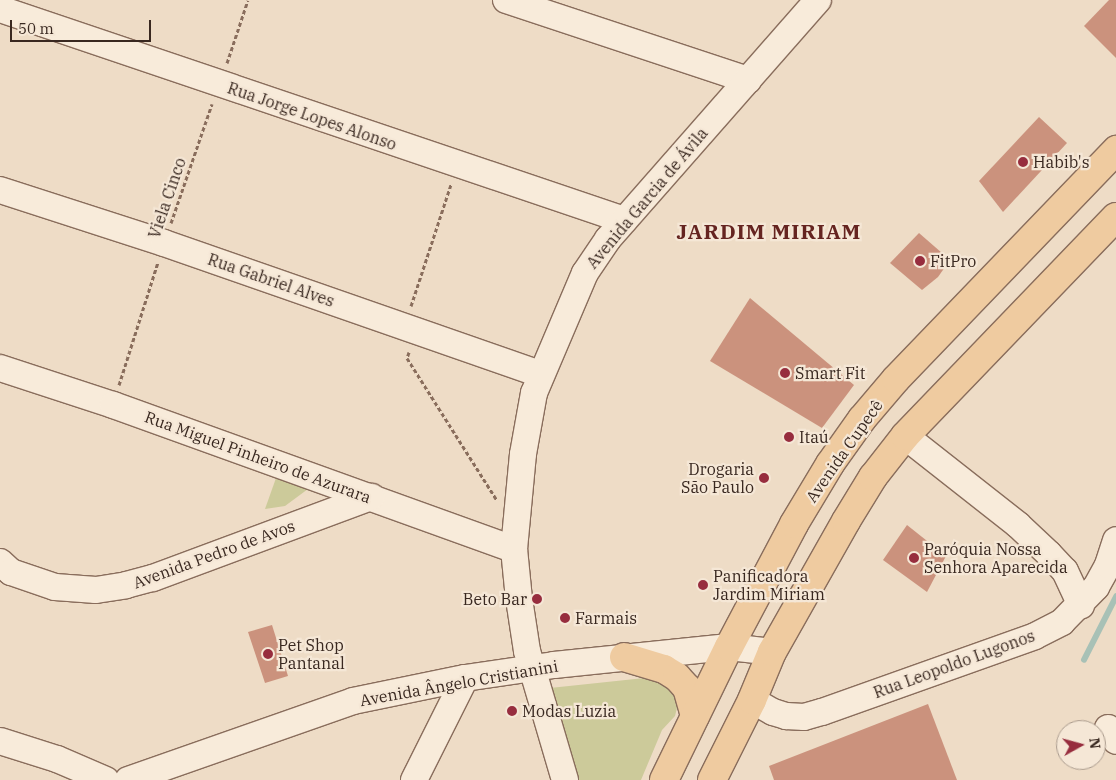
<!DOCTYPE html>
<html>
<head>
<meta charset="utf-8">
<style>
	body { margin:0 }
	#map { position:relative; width:1116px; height:780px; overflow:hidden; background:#eedcc6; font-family:"IBM Plex Serif",serif }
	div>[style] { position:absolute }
	.green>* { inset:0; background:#ccca9a }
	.stream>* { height:5.5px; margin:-2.75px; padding:0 2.75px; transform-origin:2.75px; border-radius:2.75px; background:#a8c1b6 }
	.building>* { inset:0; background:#cb927d }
	.path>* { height:3px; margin-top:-1.5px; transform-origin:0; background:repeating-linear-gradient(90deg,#896d5c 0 4px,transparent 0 6.5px) }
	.roads { filter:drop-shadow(1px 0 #896d5c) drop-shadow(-1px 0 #896d5c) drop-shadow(0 1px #896d5c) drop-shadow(0 -1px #896d5c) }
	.minor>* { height:26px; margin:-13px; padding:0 13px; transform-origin:13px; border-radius:13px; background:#f8ebda }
	.major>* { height:28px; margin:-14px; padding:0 14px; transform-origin:14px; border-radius:14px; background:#efcba0 }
	.dots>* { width:14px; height:14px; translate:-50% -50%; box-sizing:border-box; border:2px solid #f5e7d6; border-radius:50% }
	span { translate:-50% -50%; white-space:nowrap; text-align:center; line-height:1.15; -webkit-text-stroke:4.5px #f5e7d6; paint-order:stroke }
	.street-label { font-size:16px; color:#392820 }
	.poi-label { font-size:16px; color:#392820 }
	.left { translate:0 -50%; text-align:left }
	.right { translate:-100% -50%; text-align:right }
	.district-label { font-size:21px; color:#652420; font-weight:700; letter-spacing:1px }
	.north { position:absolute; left:1056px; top:720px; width:50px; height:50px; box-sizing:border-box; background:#f5e7d6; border:1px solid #aa9b8d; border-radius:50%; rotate:83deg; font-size:14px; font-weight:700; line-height:20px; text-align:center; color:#392820 }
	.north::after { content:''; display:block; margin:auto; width:18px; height:22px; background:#972d3e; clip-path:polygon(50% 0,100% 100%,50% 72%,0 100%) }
	.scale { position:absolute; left:10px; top:20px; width:141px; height:22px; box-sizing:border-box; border:2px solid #392820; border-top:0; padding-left:6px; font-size:15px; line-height:18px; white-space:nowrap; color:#392820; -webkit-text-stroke:4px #f5e7d6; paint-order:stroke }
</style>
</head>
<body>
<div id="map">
	<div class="green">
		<i style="clip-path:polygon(281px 464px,308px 489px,285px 506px,265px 509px)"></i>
		<i style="clip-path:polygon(654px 677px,677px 690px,679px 700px,675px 716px,662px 730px,641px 780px,578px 780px,550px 688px)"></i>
	</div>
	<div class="stream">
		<i style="left:1084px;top:660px;width:71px;rotate:-63.1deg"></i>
	</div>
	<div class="building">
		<i style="clip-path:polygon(1109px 0,1116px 0,1116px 58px,1084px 26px)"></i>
		<i style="clip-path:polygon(1039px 117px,1067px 143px,1003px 212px,979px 181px)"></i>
		<i style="clip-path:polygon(919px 233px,950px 260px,938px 277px,922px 290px,890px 263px)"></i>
		<i style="clip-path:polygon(750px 298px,854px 385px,822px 428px,710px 361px)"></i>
		<i style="clip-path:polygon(907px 525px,946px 556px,927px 592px,883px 560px)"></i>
		<i style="clip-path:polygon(272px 625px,288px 676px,265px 683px,248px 632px)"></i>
		<i style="clip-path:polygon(928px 704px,957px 780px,774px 780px,769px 766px)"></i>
	</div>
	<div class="path">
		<i style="left:227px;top:63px;width:66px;rotate:-71.6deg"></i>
		<i style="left:171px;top:223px;width:126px;rotate:-71deg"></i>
		<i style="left:411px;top:306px;width:128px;rotate:-71.8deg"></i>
		<i style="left:409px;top:352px;width:6px;rotate:108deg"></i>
		<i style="left:407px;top:358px;width:167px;rotate:57.7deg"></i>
		<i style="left:119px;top:385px;width:129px;rotate:-72.4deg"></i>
	</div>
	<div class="roads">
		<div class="minor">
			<i style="left:506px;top:0;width:255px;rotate:18.3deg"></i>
			<i style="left:0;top:9px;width:659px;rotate:18.68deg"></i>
			<i style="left:0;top:190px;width:172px;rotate:17.9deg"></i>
			<i style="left:164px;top:243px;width:398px;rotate:19.2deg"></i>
			<i style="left:0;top:368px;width:119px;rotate:18.1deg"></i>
			<i style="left:113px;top:405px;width:426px;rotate:19.8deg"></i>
			<i style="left:905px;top:436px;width:144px;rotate:38.2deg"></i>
			<i style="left:1018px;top:525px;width:42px;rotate:43.1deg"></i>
			<i style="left:1049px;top:554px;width:23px;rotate:47deg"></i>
			<i style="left:1065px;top:571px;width:38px;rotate:65deg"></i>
			<i style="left:0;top:562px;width:15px;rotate:42deg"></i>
			<i style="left:11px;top:572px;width:46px;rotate:18.8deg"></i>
			<i style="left:55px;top:587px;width:41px;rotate:4.2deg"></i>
			<i style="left:96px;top:590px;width:30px;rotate:-9deg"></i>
			<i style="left:126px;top:585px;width:28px;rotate:-15deg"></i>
			<i style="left:153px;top:578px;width:233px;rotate:-20.4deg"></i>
			<i style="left:752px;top:700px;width:24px;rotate:30deg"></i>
			<i style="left:773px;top:712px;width:14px;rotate:17deg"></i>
			<i style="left:786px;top:716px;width:18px;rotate:3deg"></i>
			<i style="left:804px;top:717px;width:19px;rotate:-16deg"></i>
			<i style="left:822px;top:712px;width:226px;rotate:-19.6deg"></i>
			<i style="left:1035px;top:636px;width:30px;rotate:-27deg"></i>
			<i style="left:1062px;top:622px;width:49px;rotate:-45.8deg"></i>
			<i style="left:1096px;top:587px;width:25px;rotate:-61deg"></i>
			<i style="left:1108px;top:565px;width:26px;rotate:-72deg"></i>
			<i style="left:1108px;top:728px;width:15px;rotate:58deg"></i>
			<i style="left:0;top:741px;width:60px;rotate:17.5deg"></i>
			<i style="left:57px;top:759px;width:53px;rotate:23.2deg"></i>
			<i style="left:128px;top:780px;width:238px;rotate:-19.3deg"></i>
			<i style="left:353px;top:701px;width:114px;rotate:-11.6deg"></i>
			<i style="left:465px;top:678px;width:90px;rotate:-8.3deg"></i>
			<i style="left:554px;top:665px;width:176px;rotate:-5.9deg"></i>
			<i style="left:729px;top:647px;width:43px;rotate:6.6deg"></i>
			<i style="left:414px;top:780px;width:114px;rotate:-63.4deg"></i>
			<i style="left:565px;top:780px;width:134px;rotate:-106.4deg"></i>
			<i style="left:527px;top:651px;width:53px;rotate:-98.7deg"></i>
			<i style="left:519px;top:599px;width:50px;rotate:-95.7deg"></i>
			<i style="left:514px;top:549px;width:95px;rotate:-84.6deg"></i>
			<i style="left:523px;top:454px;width:62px;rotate:-79.8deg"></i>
			<i style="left:534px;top:393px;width:130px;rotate:-67deg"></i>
			<i style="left:585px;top:273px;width:41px;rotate:-55.9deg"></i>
			<i style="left:608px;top:239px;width:318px;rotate:-48.7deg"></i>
		</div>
		<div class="major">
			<i style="left:624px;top:657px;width:42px;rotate:16.7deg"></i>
			<i style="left:664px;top:669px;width:15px;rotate:32deg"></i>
			<i style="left:677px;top:677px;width:15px;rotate:48deg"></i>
			<i style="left:687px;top:688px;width:29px;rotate:74deg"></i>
			<i style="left:664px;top:780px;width:148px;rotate:-64deg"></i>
			<i style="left:729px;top:647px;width:139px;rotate:-62.1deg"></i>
			<i style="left:794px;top:524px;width:70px;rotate:-59deg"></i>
			<i style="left:830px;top:464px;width:55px;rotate:-54.6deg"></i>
			<i style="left:862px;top:419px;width:52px;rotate:-49.6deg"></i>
			<i style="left:896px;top:379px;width:318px;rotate:-46.1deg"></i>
			<i style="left:712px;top:780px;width:89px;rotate:-63.4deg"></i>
			<i style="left:752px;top:700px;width:52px;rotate:-67.4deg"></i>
			<i style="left:772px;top:652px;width:150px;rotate:-60.5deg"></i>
			<i style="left:846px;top:521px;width:52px;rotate:-58.5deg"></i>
			<i style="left:873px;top:477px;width:52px;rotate:-52deg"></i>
			<i style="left:905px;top:436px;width:304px;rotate:-46.1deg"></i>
		</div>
	</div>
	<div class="dots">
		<i style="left:1023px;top:162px;background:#972d3e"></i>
		<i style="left:920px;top:261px;background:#972d3e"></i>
		<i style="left:785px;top:373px;background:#972d3e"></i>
		<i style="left:789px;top:437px;background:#972d3e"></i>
		<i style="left:764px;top:478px;background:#972d3e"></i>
		<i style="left:914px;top:558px;background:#972d3e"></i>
		<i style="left:703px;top:585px;background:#972d3e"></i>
		<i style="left:537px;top:599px;background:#972d3e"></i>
		<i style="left:565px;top:618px;background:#972d3e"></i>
		<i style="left:268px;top:654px;background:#972d3e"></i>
		<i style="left:512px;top:711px;background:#972d3e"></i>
	</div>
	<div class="street-label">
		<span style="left:312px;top:116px;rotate:19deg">Rua Jorge Lopes Alonso</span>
		<span style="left:167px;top:198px;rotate:-71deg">Viela Cinco</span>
		<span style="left:647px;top:198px;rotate:-50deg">Avenida Garcia de Ávila</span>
		<span style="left:271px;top:280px;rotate:19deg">Rua Gabriel Alves</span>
		<span style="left:844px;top:451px;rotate:-55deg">Avenida Cupecê</span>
		<span style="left:258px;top:457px;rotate:20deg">Rua Miguel Pinheiro de Azurara</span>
		<span style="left:214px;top:554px;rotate:-20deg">Avenida Pedro de Avos</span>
		<span style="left:954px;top:664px;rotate:-20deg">Rua Leopoldo Lugonos</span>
		<span style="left:459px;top:683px;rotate:-10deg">Avenida Ângelo Cristianini</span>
	</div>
	<div class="poi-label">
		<span class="left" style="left:1033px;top:162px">Habib's</span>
		<span class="left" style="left:930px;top:261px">FitPro</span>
		<span class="left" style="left:795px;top:373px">Smart Fit</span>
		<span class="left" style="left:799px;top:437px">Itaú</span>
		<span class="right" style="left:754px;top:478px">Drogaria<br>São Paulo</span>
		<span class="left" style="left:924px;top:558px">Paróquia Nossa<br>Senhora Aparecida</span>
		<span class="left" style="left:713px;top:585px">Panificadora<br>Jardim Miriam</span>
		<span class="right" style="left:527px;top:599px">Beto Bar</span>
		<span class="left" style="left:575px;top:618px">Farmais</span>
		<span class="left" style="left:278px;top:654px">Pet Shop<br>Pantanal</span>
		<span class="left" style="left:522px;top:711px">Modas Luzia</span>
	</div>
	<div class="district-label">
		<span style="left:769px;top:231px">JARDIM MIRIAM</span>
	</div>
	<div class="north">N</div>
	<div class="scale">50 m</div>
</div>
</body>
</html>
